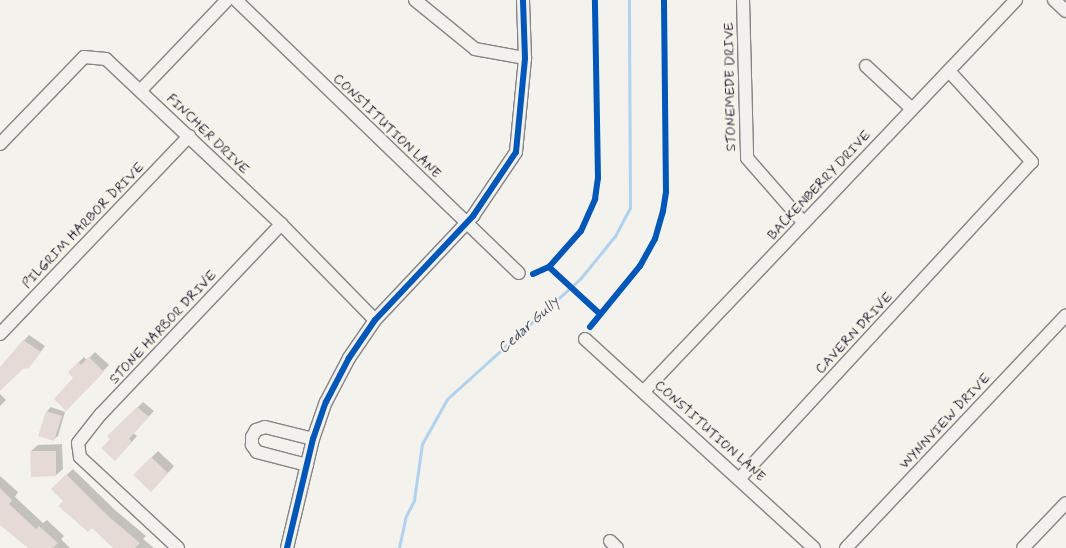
<!DOCTYPE html>
<html>
<head>
<meta charset="utf-8">
<style>
	body { margin:0 }
	#map { position:relative; width:1066px; height:548px; overflow:hidden; background:#f4f2ec; font-family:Mynerve,sans-serif }
	div>[style] { position:absolute }
	.shadow>* { inset:0; background:#0003 }
	.stream>* { height:3px; margin:-1.5px; padding:0 1.5px; transform-origin:1.5px; border-radius:1.5px; background:#b1d2ee }
	.building>* { inset:0; background:#e6dad7 }
	.roads { filter:drop-shadow(1px 0 #858486) drop-shadow(-1px 0 #858486) drop-shadow(0 1px #858486) drop-shadow(0 -1px #858486) }
	.minor>* { height:12px; margin:-6px; padding:0 6px; transform-origin:6px; border-radius:6px; background:#f2f1ed }
	.cycleway>* { height:6px; margin:-3px; padding:0 3px; transform-origin:3px; border-radius:3px; background:#0057b8 }
	span { translate:-50% -50%; white-space:nowrap; text-align:center; line-height:1.15; -webkit-text-stroke:4px #f7f3e8; paint-order:stroke }
	.street-label { font-size:14px; color:#22223b }
	.water-label { font-size:15px; color:#445371; font-style:italic }
</style>
</head>
<body>
<div id="map">
	<div class="shadow">
		<i style="clip-path:polygon(29px 335px,45px 346px,29px 367px,23px 368px,0 390px,0 368px)"></i>
		<i style="clip-path:polygon(95px 352px,109px 365px,66px 409px,75px 378px,69px 372px,84px 357px,87px 360px)"></i>
		<i style="clip-path:polygon(0 394px,6px 400px,0 406px)"></i>
		<i style="clip-path:polygon(143px 402px,154px 411px,133px 433px,137px 436px,121px 454px,109px 436px)"></i>
		<i style="clip-path:polygon(51px 407px,65px 412px,58px 436px,53px 440px,47px 411px)"></i>
		<i style="clip-path:polygon(62px 444px,63px 469px,56px 475px,32px 476px,31px 451px,38px 445px)"></i>
		<i style="clip-path:polygon(158px 451px,174px 466px,158px 484px,151px 458px)"></i>
		<i style="clip-path:polygon(73px 469px,115px 510px,146px 536px,143px 539px,154px 548px,114px 548px,52px 489px)"></i>
		<i style="clip-path:polygon(0 476px,18px 492px,15px 497px,43px 523px,47px 520px,64px 536px,61px 539px,70px 548px,30px 548px,0 524px)"></i>
	</div>
	<div class="stream">
		<i style="left:399px;top:548px;width:33px;rotate:-78deg"></i>
		<i style="left:406px;top:516px;width:18px;rotate:-63deg"></i>
		<i style="left:414px;top:500px;width:57px;rotate:-81.9deg"></i>
		<i style="left:422px;top:444px;width:51px;rotate:-60.9deg"></i>
		<i style="left:447px;top:399px;width:179px;rotate:-42.1deg"></i>
		<i style="left:580px;top:279px;width:55px;rotate:-50.9deg"></i>
		<i style="left:615px;top:236px;width:32px;rotate:-62deg"></i>
		<i style="left:630px;top:208px;width:208px;rotate:-90.3deg"></i>
	</div>
	<div class="building">
		<i style="clip-path:polygon(23px 340px,41px 352px,29px 368px,23px 369px,0 391px,0 367px)"></i>
		<i style="clip-path:polygon(89px 357px,104px 372px,66px 411px,54px 399px,73px 378px,68px 372px,78px 362px,81px 365px)"></i>
		<i style="clip-path:polygon(137px 407px,149px 417px,129px 439px,132px 442px,115px 461px,101px 448px,110px 439px,107px 436px)"></i>
		<i style="clip-path:polygon(46px 411px,62px 416px,54px 441px,38px 436px)"></i>
		<i style="clip-path:polygon(30px 451px,56px 451px,56px 476px,31px 477px)"></i>
		<i style="clip-path:polygon(151px 457px,168px 473px,151px 492px,133px 475px)"></i>
		<i style="clip-path:polygon(66px 474px,108px 516px,140px 543px,135px 548px,113px 548px,92px 528px,88px 532px,58px 506px,63px 501px,51px 489px)"></i>
		<i style="clip-path:polygon(0 488px,12px 500px,9px 504px,36px 529px,39px 526px,58px 543px,53px 548px,28px 548px,0 525px)"></i>
	</div>
	<div class="roads">
		<div class="minor">
			<i style="left:236px;top:0;width:393px;rotate:44deg"></i>
			<i style="left:415px;top:0;width:77px;rotate:39.2deg"></i>
			<i style="left:475px;top:49px;width:51px;rotate:10.2deg"></i>
			<i style="left:743px;top:0;width:158px;rotate:88.5deg"></i>
			<i style="left:747px;top:158px;width:86px;rotate:48.8deg"></i>
			<i style="left:1054px;top:0;width:16px;rotate:43deg"></i>
			<i style="left:866px;top:66px;width:63px;rotate:43.1deg"></i>
			<i style="left:141px;top:90px;width:124px;rotate:-46.3deg"></i>
			<i style="left:0;top:144px;width:121px;rotate:-46deg"></i>
			<i style="left:84px;top:57px;width:22px;rotate:5deg"></i>
			<i style="left:106px;top:59px;width:241px;rotate:43.3deg"></i>
			<i style="left:281px;top:224px;width:134px;rotate:45.6deg"></i>
			<i style="left:0;top:334px;width:274px;rotate:-46.3deg"></i>
			<i style="left:585px;top:339px;width:310px;rotate:42.4deg"></i>
			<i style="left:644px;top:391px;width:540px;rotate:-46.43deg"></i>
			<i style="left:307px;top:465px;width:52px;rotate:-165.4deg"></i>
			<i style="left:257px;top:452px;width:9px;rotate:-126deg"></i>
			<i style="left:252px;top:445px;width:8px;rotate:-90deg"></i>
			<i style="left:252px;top:437px;width:8px;rotate:-60deg"></i>
			<i style="left:256px;top:430px;width:9px;rotate:-18deg"></i>
			<i style="left:265px;top:427px;width:49px;rotate:14deg"></i>
			<i style="left:740px;top:478px;width:430px;rotate:-47.3deg"></i>
			<i style="left:1032px;top:162px;width:123px;rotate:-132.4deg"></i>
			<i style="left:610px;top:541px;width:10px;rotate:45deg"></i>
			<i style="left:178px;top:548px;width:134px;rotate:-137.1deg"></i>
			<i style="left:80px;top:457px;width:14px;rotate:-98deg"></i>
			<i style="left:78px;top:443px;width:37px;rotate:-52deg"></i>
			<i style="left:101px;top:414px;width:262px;rotate:-46.5deg"></i>
			<i style="left:287px;top:548px;width:112px;rotate:-76.6deg"></i>
			<i style="left:313px;top:439px;width:39px;rotate:-71deg"></i>
			<i style="left:326px;top:402px;width:50px;rotate:-62.4deg"></i>
			<i style="left:349px;top:358px;width:46px;rotate:-55.6deg"></i>
			<i style="left:375px;top:320px;width:143px;rotate:-46.7deg"></i>
			<i style="left:473px;top:216px;width:77px;rotate:-56.1deg"></i>
			<i style="left:516px;top:152px;width:94px;rotate:-84.5deg"></i>
			<i style="left:525px;top:58px;width:58px;rotate:-92deg"></i>
			<i style="left:846px;top:548px;width:320px;rotate:-46.6deg"></i>
			<i style="left:1023px;top:548px;width:62px;rotate:-46.3deg"></i>
		</div>
	</div>
	<div class="cycleway">
		<i style="left:549px;top:267px;width:69px;rotate:42.7deg"></i>
		<i style="left:533px;top:274px;width:17px;rotate:-24deg"></i>
		<i style="left:549px;top:267px;width:48px;rotate:-48.4deg"></i>
		<i style="left:581px;top:231px;width:35px;rotate:-66deg"></i>
		<i style="left:595px;top:199px;width:21px;rotate:-82deg"></i>
		<i style="left:598px;top:178px;width:178px;rotate:-91deg"></i>
		<i style="left:590px;top:327px;width:79px;rotate:-50.7deg"></i>
		<i style="left:640px;top:266px;width:31px;rotate:-61deg"></i>
		<i style="left:655px;top:239px;width:29px;rotate:-74deg"></i>
		<i style="left:663px;top:211px;width:19px;rotate:-81deg"></i>
		<i style="left:666px;top:192px;width:192px;rotate:-90.6deg"></i>
		<i style="left:287px;top:548px;width:112px;rotate:-76.6deg"></i>
		<i style="left:313px;top:439px;width:39px;rotate:-71deg"></i>
		<i style="left:326px;top:402px;width:50px;rotate:-62.4deg"></i>
		<i style="left:349px;top:358px;width:46px;rotate:-55.6deg"></i>
		<i style="left:375px;top:320px;width:143px;rotate:-46.7deg"></i>
		<i style="left:473px;top:216px;width:77px;rotate:-56.1deg"></i>
		<i style="left:516px;top:152px;width:94px;rotate:-84.5deg"></i>
		<i style="left:525px;top:58px;width:58px;rotate:-92deg"></i>
	</div>
	<div class="street-label">
		<span style="left:730px;top:87px;rotate:-91deg">STONEMEDE DRIVE</span>
		<span style="left:387px;top:126px;rotate:44deg">CONSTITUTION LANE</span>
		<span style="left:208px;top:134px;rotate:44deg">FINCHER DRIVE</span>
		<span style="left:819px;top:185px;rotate:-47deg">BACKENBERRY DRIVE</span>
		<span style="left:83px;top:225px;rotate:-46deg">PILGRIM HARBOR DRIVE</span>
		<span style="left:163px;top:327px;rotate:-47deg">STONE HARBOR DRIVE</span>
		<span style="left:854px;top:333px;rotate:-47deg">CAVERN DRIVE</span>
		<span style="left:945px;top:421px;rotate:-47deg">WYNNVIEW DRIVE</span>
		<span style="left:710px;top:431px;rotate:42deg">CONSTITUTION LANE</span>
	</div>
	<div class="water-label">
		<span style="left:529px;top:326px;rotate:-42deg">Cedar Gully</span>
	</div>
</div>
</body>
</html>
